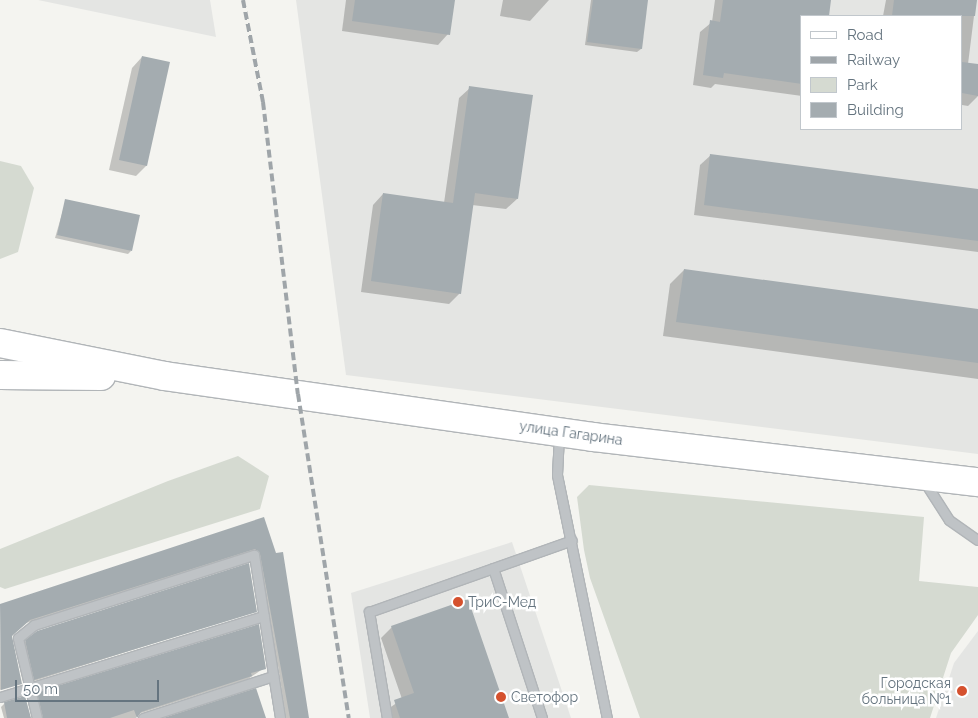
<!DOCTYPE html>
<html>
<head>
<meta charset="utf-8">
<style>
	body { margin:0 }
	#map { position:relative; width:978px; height:718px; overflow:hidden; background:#f4f4f0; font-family:Raleway,sans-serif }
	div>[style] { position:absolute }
	.built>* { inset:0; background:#e4e5e3 }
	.green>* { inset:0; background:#d5dad1 }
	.shadow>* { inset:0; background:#0003 }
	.building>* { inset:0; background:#a4acb0 }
	.roads { filter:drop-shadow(1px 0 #b1b5b8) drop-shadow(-1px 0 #b1b5b8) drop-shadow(0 1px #b1b5b8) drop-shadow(0 -1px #b1b5b8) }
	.service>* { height:9px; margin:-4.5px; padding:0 4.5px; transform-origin:4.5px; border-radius:4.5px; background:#bfc3c6 }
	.primary>* { height:28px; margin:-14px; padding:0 14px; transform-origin:14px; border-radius:14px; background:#fff }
	.rail>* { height:4px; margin-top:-2px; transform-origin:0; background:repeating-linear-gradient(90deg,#9fa5a9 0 8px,transparent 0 12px) }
	.dots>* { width:14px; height:14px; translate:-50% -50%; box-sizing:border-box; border:2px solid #fff; border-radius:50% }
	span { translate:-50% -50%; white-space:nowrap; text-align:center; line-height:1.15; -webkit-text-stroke:5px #fff; paint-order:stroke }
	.street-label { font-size:14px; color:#65747f }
	.poi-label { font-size:14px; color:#65747f }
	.left { translate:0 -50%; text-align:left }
	.right { translate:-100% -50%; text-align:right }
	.legend { position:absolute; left:800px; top:15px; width:162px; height:115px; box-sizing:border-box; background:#fff; border:1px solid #c1c7cc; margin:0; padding:6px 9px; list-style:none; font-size:15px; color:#65747f }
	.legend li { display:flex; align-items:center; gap:10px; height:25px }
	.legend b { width:25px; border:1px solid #c1c7cc }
	.scale { position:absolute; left:15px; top:680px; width:144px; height:22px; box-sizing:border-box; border:2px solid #65747f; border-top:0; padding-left:6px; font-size:15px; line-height:18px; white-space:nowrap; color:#65747f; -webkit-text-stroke:4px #fff; paint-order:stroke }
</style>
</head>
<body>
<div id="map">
	<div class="built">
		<i style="clip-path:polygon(38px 0,210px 0,216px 37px)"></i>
		<i style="clip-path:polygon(evenodd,296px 0,978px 0,978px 454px,346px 375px,296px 0,802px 16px,962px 16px,962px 129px,802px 129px,802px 16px)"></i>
		<i style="clip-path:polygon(512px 542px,571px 718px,370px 718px,351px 593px)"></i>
		<i style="clip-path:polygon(978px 631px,978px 718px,936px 718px,954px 663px)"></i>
	</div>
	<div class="green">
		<i style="clip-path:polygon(0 161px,21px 166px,34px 188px,18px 252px,0 259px)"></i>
		<i style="clip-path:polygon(238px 456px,269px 476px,260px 509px,5px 589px,0 587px,0 549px,168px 481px)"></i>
		<i style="clip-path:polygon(589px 485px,924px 517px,919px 581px,978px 587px,978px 615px,951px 653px,930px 718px,640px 718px,590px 578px,584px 550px,577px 497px)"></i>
	</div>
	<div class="shadow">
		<i style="clip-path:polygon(346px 0,453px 0,448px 34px,438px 45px,342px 31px)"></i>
		<i style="clip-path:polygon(503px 0,549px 0,530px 21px,500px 16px)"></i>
		<i style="clip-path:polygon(591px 0,647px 0,641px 49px,637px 52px,585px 45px)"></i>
		<i style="clip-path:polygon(715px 0,830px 0,828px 16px,802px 16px,802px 96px,715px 84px,711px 88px,693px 85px,700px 32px,712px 22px)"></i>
		<i style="clip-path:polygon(886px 0,976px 0,968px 64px,978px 65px,978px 96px,968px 106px,962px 105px,962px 16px,883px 16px)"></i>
		<i style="clip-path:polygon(142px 57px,146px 166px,136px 176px,109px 170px,132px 68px)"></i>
		<i style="clip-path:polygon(470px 88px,517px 199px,506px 209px,472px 205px,460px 293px,449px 304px,361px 292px,373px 205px,383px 194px,444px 203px,459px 98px)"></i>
		<i style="clip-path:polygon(711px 155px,978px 190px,978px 252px,694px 215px,700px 165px)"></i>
		<i style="clip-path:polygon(66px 200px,131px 251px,128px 254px,55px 238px)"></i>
		<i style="clip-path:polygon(684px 270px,978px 310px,978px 379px,663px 336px,670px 284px)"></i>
		<i style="clip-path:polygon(263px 519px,307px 718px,286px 718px,278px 666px,275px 667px,252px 551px,26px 623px,11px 636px,21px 683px,0 690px,1px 606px)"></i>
		<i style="clip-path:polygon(255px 611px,31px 682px,22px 645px,26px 641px)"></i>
		<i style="clip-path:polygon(392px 627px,507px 718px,386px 718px,384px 712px,402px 699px,381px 638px)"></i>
		<i style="clip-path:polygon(264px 668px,248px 679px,138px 714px,136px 718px,40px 718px,35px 696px,38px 693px)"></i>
		<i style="clip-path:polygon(5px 703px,29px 718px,4px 718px,1px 707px)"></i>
	</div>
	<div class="building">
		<i style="clip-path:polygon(355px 0,455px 0,450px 35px,352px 21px)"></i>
		<i style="clip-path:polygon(593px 0,648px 0,642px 49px,587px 42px)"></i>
		<i style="clip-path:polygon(723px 0,831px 0,829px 16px,802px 16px,802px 84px,724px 73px,723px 78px,703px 75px,710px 20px,720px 22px)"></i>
		<i style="clip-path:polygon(894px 0,977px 0,975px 16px,892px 16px)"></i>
		<i style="clip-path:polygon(142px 56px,170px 62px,147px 166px,119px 160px)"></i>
		<i style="clip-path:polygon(962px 62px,978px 64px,978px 96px,962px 93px)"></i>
		<i style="clip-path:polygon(469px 86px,533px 95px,518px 199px,475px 193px,461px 294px,371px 281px,383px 193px,453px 203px)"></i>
		<i style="clip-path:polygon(710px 154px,978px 189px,978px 241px,704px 205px)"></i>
		<i style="clip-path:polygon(65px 199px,140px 215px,132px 251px,57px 235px)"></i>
		<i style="clip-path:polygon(684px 269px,978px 309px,978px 363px,676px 322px)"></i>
		<i style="clip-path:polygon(264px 517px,276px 553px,283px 552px,309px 718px,290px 718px,260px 554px,255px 549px,30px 620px,12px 636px,22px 684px,1px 690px,0 604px)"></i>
		<i style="clip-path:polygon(249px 563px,257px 612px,34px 680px,25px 640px,37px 631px)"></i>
		<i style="clip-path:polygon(468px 599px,509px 718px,400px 718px,394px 700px,414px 693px,391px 626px)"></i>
		<i style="clip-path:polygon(259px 624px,266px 669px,251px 673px,252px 676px,141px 712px,137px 718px,134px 710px,110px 718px,43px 718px,37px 692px)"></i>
		<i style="clip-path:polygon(256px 688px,266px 718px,163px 718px)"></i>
		<i style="clip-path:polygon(25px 696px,31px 718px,7px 718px,4px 702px)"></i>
	</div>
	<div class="roads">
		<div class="service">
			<i style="left:559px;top:435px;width:40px;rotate:92.9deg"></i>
			<i style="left:557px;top:475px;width:248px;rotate:78.4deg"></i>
			<i style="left:924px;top:481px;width:46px;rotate:57.3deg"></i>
			<i style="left:949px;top:520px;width:35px;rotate:35deg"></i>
			<i style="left:493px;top:568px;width:158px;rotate:71.9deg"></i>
			<i style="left:0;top:697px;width:276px;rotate:-17.1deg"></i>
			<i style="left:37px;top:718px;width:82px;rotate:-103.4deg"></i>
			<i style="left:18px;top:638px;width:21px;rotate:-39deg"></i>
			<i style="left:34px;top:625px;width:231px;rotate:-17.7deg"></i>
			<i style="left:254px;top:555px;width:165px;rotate:80.9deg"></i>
			<i style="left:143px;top:718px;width:137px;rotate:-17.9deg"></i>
			<i style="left:387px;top:718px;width:108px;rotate:-99.6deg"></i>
			<i style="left:369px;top:612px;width:215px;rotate:-19.5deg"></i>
		</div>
		<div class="primary">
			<i style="left:0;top:343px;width:168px;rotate:11.3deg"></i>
			<i style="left:165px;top:376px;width:432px;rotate:8.1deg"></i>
			<i style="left:593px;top:437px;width:388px;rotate:6.7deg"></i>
			<i style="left:0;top:375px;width:101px;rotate:0.6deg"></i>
		</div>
	</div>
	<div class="rail">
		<i style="left:243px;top:0;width:104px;rotate:78.9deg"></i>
		<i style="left:263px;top:102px;width:294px;rotate:83.2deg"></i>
		<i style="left:298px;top:394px;width:328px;rotate:81.1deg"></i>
	</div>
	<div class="dots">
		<i style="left:458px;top:602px;background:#d5512e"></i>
		<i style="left:962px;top:691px;background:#d5512e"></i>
		<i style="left:501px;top:697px;background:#d5512e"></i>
	</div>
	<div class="street-label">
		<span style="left:571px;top:433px;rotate:8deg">улица Гагарина</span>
	</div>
	<div class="poi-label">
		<span class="left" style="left:468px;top:602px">ТриС-Мед</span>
		<span class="right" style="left:951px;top:691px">Городская<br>больница №1</span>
		<span class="left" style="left:511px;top:697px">Светофор</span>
	</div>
	<ul class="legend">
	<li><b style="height:6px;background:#fff"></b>Road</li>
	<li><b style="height:6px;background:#9fa5a9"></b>Railway</li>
	<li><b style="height:14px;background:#d5dad1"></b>Park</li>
	<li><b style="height:14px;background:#a4acb0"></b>Building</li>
	</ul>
	<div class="scale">50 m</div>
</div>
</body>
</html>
